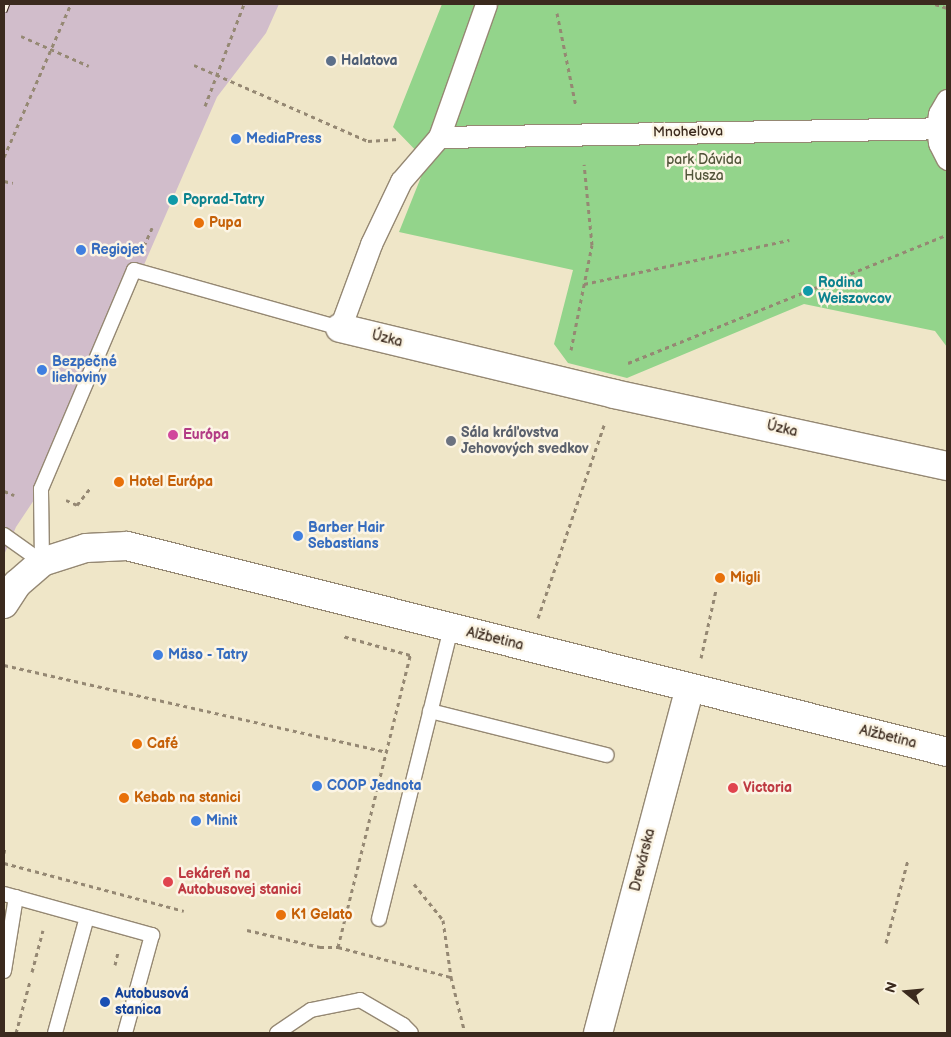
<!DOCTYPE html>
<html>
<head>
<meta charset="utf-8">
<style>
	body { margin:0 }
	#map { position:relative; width:951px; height:1037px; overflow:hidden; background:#efe6c8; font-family:"Balsamiq Sans",sans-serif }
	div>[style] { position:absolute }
	.industrial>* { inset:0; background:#d1bdcb }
	.green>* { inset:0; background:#93d48b }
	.path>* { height:3px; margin-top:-1.5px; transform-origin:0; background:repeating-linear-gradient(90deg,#958873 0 4px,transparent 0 8px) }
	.roads { filter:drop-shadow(1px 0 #958873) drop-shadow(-1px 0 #958873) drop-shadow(0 1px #958873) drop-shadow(0 -1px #958873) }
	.service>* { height:14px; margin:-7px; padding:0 7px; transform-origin:7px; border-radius:7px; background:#fff }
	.pedestrian>* { height:21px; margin:-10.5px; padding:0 10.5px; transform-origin:10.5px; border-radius:10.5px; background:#fff }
	.minor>* { height:28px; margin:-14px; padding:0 14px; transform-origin:14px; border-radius:14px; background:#fff }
	.rail>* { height:5.5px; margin-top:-2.75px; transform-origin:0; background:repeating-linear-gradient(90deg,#fcf5e5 0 11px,#3b2a1e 0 22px); box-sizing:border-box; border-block:1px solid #3b2a1e }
	.dots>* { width:14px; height:14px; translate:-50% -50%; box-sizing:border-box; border:2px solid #fcf5e5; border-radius:50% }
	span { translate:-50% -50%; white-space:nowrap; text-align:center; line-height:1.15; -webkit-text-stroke:5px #fcf5e5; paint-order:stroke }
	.service-label { font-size:14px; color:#4e5e75; font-weight:700 }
	.left { translate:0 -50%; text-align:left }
	.street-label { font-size:14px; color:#3b2a1e }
	.shop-label { font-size:14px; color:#366cbe; font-weight:700 }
	.park-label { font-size:14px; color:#515439 }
	.culture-label { font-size:14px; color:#0d838f; font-weight:700 }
	.food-label { font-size:14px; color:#c56008; font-weight:700 }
	.worship-label { font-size:14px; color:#5b616d; font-weight:700 }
	.hotel-label { font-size:14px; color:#b23c85; font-weight:700 }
	.health-label { font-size:14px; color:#be3a42; font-weight:700 }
	.transit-label { font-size:14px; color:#164399; font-weight:700 }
	.frame { position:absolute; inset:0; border:5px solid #3b2a1e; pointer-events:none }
	.north { position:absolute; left:881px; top:967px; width:50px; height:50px; -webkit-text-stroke:4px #fcf5e5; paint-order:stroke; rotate:287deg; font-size:14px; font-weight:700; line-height:20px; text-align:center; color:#3b2a1e }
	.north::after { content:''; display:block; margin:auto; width:18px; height:22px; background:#3b2a1e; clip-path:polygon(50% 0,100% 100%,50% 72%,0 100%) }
</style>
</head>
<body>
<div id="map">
	<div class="industrial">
		<i style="clip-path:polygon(4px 4px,279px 4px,266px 33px,217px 97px,56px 467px,16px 527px,4px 555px)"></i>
	</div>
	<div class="green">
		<i style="clip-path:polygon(442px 4px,947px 4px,947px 347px,935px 331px,804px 304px,627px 378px,568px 363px,554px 344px,573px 270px,399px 232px,427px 162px,393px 127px)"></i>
	</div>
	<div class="path">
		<i style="left:935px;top:4px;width:13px;rotate:18deg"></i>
		<i style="left:557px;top:13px;width:95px;rotate:78.5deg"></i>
		<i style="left:21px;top:36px;width:74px;rotate:23.8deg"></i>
		<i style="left:194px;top:65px;width:190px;rotate:23.6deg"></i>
		<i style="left:368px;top:141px;width:30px;rotate:-4deg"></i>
		<i style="left:205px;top:106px;width:109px;rotate:-69.1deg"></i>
		<i style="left:4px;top:157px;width:167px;rotate:-66.4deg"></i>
		<i style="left:4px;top:181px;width:9px;rotate:13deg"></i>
		<i style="left:144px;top:246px;width:20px;rotate:-66deg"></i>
		<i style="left:584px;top:284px;width:210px;rotate:-12.1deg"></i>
		<i style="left:571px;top:350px;width:107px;rotate:-78.7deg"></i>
		<i style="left:592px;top:245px;width:81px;rotate:-95.6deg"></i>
		<i style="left:628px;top:363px;width:344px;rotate:-21.9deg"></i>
		<i style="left:4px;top:491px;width:11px;rotate:22deg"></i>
		<i style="left:66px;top:500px;width:12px;rotate:24deg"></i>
		<i style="left:77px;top:505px;width:23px;rotate:-52deg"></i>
		<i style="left:538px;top:618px;width:204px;rotate:-71.1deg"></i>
		<i style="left:701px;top:658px;width:70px;rotate:-77.6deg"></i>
		<i style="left:4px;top:665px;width:393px;rotate:12.8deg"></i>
		<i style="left:4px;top:853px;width:7px;rotate:-82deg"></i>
		<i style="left:4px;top:863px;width:186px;rotate:14.9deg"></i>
		<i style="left:414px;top:884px;width:46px;rotate:51.1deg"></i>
		<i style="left:443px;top:920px;width:58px;rotate:82deg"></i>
		<i style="left:451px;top:977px;width:58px;rotate:76deg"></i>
		<i style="left:247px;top:930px;width:75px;rotate:13.1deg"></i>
		<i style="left:320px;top:947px;width:18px"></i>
		<i style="left:338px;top:947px;width:301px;rotate:-76.1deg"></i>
		<i style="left:410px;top:655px;width:70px;rotate:-164.2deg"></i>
		<i style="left:886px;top:943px;width:86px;rotate:-75.2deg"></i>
		<i style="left:338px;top:947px;width:117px;rotate:14.9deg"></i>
		<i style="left:115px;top:965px;width:13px;rotate:-77deg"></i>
		<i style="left:32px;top:972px;width:43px;rotate:-75.3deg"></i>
		<i style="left:16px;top:1033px;width:54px;rotate:-74.9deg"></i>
	</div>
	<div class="roads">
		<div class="service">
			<i style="left:4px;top:535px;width:47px;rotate:35.4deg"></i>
			<i style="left:42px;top:562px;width:73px;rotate:-90.8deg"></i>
			<i style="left:41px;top:489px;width:238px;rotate:-67deg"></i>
			<i style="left:134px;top:270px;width:214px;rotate:15.7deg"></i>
			<i style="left:430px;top:711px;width:182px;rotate:14deg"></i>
			<i style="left:4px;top:894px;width:154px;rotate:15.5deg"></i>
			<i style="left:152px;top:935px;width:102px;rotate:105.4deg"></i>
			<i style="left:379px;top:919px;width:300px;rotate:-76.1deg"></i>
			<i style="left:4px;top:971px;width:75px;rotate:-80.8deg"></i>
			<i style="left:55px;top:1033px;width:120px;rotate:-74.6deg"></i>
			<i style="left:277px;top:1033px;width:41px;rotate:-34.1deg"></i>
			<i style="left:311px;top:1010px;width:50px;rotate:-11.5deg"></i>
			<i style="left:360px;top:1000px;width:50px;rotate:30.2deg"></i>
			<i style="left:403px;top:1025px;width:11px;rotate:45deg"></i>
		</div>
		<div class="pedestrian">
			<i style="left:947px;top:100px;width:16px;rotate:120deg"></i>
			<i style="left:939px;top:114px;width:14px;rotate:98deg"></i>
			<i style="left:937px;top:128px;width:15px;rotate:82deg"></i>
			<i style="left:939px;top:143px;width:18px;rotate:63deg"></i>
			<i style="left:439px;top:137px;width:498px;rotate:-1deg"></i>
			<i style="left:340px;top:328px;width:90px;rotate:-69.7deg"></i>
			<i style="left:371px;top:244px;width:70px;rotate:-64.5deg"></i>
			<i style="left:401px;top:181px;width:58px;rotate:-49.2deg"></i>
			<i style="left:439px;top:137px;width:141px;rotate:-70.5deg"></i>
		</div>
		<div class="minor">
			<i style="left:340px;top:328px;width:282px;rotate:13.5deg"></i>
			<i style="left:614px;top:394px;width:341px;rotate:12.2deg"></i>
			<i style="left:4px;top:604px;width:24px;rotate:-57deg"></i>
			<i style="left:17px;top:584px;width:33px;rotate:-41deg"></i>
			<i style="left:42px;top:562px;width:46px;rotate:-17.7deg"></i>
			<i style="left:86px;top:548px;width:41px;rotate:-2.8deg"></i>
			<i style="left:127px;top:546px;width:845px;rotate:14.1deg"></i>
			<i style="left:598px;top:1033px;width:357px;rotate:-75.1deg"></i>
		</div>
	</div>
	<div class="rail">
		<i style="left:4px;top:12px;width:9px;rotate:-69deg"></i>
	</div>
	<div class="dots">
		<i style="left:331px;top:61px;background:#5c6f8a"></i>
		<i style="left:236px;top:139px;background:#3f7fe0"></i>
		<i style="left:173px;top:200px;background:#0f9aa8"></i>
		<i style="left:199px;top:223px;background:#e8710a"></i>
		<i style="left:81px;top:250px;background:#3f7fe0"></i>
		<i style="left:808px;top:291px;background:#0f9aa8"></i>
		<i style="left:42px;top:370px;background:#3f7fe0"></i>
		<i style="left:173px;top:435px;background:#d1479c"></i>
		<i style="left:451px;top:441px;background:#6b7280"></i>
		<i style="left:119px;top:482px;background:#e8710a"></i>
		<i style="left:298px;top:536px;background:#3f7fe0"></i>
		<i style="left:720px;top:578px;background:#e8710a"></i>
		<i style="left:158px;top:655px;background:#3f7fe0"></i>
		<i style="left:137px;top:744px;background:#e8710a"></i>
		<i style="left:317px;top:786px;background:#3f7fe0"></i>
		<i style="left:733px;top:788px;background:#e0444e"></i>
		<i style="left:124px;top:798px;background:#e8710a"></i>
		<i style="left:196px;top:821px;background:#3f7fe0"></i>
		<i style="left:168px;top:882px;background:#e0444e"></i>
		<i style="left:281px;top:915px;background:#e8710a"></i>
		<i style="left:105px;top:1002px;background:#1a4fb4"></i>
	</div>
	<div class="service-label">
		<span class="left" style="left:341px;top:61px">Halatova</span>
	</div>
	<div class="street-label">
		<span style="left:688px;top:132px;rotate:-1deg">Mnoheľova</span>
		<span style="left:387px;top:339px;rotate:14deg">Úzka</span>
		<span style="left:782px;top:429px;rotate:13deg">Úzka</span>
		<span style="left:495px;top:639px;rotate:14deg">Alžbetina</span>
		<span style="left:888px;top:737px;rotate:14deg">Alžbetina</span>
		<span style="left:643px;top:860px;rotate:-76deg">Drevárska</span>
	</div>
	<div class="shop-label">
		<span class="left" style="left:246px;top:139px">MediaPress</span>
		<span class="left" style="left:91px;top:250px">Regiojet</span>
		<span class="left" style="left:52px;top:370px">Bezpečné<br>liehoviny</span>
		<span class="left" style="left:308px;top:536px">Barber Hair<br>Sebastians</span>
		<span class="left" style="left:168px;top:655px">Mäso - Tatry</span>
		<span class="left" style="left:327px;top:786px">COOP Jednota</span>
		<span class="left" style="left:206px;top:821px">Minit</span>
	</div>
	<div class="park-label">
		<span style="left:704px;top:168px">park Dávida<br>Husza</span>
	</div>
	<div class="culture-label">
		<span class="left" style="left:183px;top:200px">Poprad-Tatry</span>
		<span class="left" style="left:818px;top:291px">Rodina<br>Weiszovcov</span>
	</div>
	<div class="food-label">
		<span class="left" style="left:209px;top:223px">Pupa</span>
		<span class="left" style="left:129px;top:482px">Hotel Európa</span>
		<span class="left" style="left:730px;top:578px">Migli</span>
		<span class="left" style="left:147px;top:744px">Café</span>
		<span class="left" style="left:134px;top:798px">Kebab na stanici</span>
		<span class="left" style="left:291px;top:915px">K1 Gelato</span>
	</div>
	<div class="worship-label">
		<span class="left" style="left:461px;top:441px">Sála kráľovstva<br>Jehovových svedkov</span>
	</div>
	<div class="hotel-label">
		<span class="left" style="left:183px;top:435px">Európa</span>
	</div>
	<div class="health-label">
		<span class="left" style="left:743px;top:788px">Victoria</span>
		<span class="left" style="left:178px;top:882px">Lekáreň na<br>Autobusovej stanici</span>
	</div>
	<div class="transit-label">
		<span class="left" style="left:115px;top:1002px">Autobusová<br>stanica</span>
	</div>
	<div class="frame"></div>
	<div class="north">N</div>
</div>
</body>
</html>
